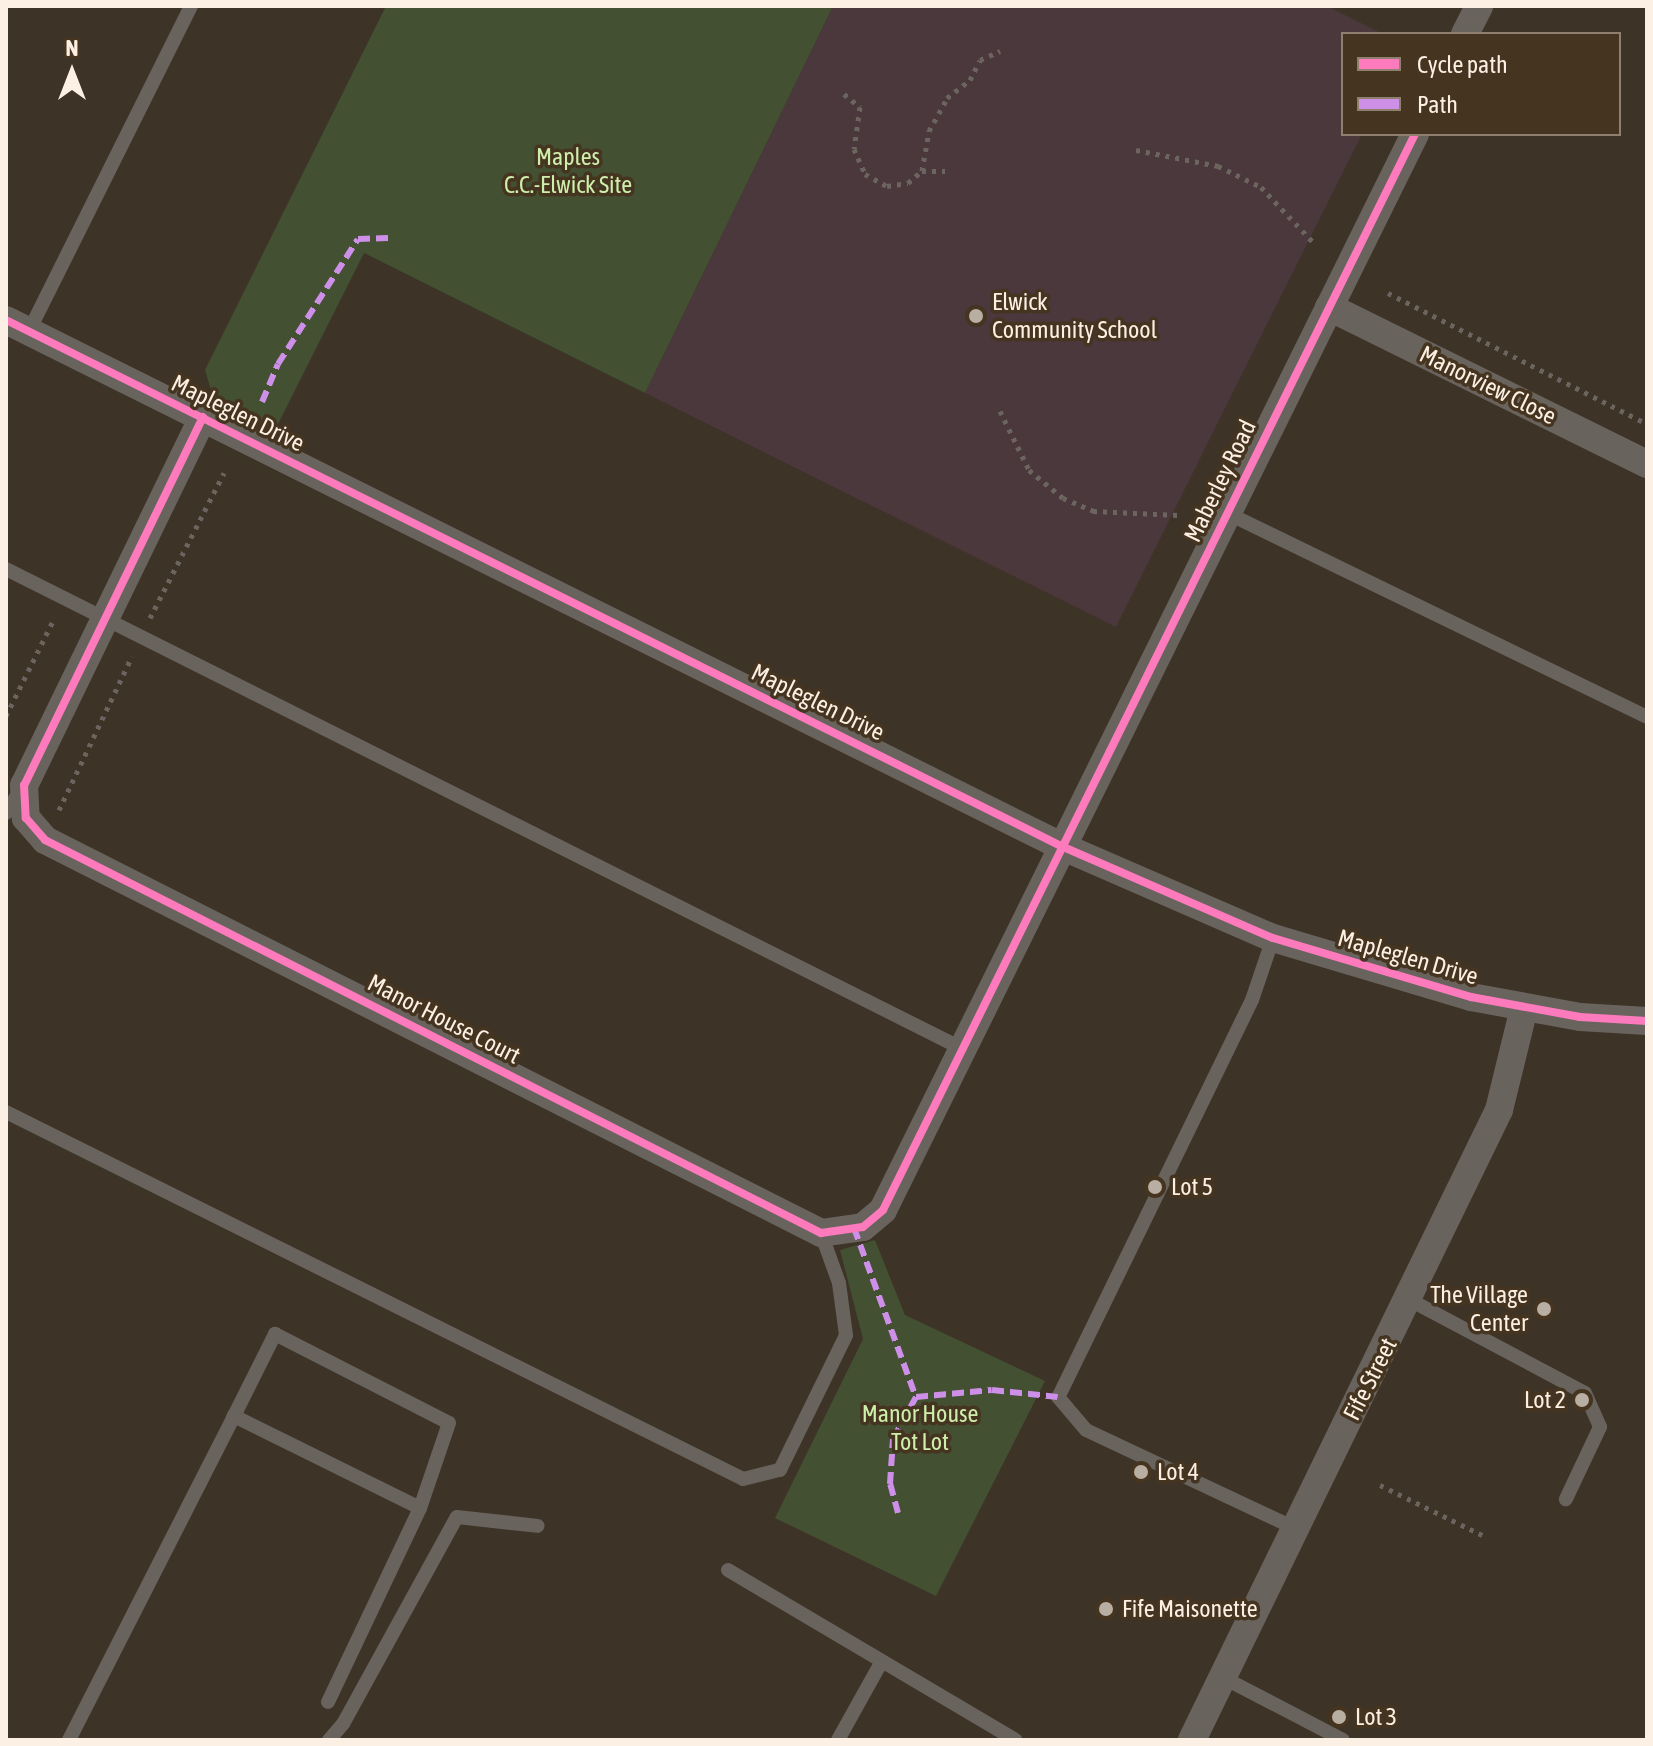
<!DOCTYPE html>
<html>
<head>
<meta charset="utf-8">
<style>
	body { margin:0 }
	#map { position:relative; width:1653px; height:1746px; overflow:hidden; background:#3d3327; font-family:"Asap Condensed",sans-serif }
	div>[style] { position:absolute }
	.education>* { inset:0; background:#4a383d }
	.green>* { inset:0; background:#445032 }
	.path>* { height:5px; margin-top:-2.5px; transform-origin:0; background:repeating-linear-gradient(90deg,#6c655f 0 4px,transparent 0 10px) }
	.service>* { height:14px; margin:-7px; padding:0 7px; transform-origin:7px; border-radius:7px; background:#69635d }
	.minor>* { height:28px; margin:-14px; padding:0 14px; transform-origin:14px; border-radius:14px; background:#69635d }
	.quiet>* { height:6px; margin-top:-3px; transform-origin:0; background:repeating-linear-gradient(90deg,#ce8fe9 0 12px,transparent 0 18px) }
	.cycleway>* { height:8px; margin:-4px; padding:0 4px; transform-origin:4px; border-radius:4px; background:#fd7abc }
	.dots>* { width:22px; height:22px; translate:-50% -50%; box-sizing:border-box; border:4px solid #45341f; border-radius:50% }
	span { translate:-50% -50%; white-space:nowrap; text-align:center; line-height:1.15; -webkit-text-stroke:7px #45341f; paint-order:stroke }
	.park-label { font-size:24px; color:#ceeeac }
	.poi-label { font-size:24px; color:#fcf0e4 }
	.left { translate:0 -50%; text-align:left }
	.right { translate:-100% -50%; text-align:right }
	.street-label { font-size:24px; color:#fcf0e4 }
	.frame { position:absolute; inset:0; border:8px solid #fcf0e4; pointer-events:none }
	.legend { position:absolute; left:1341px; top:32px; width:280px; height:104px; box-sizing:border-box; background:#45341f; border:2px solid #8e7f6e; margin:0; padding:10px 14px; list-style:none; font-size:24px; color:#fcf0e4 }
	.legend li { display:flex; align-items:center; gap:16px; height:40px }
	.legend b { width:40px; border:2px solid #8e7f6e }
	.north { position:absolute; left:32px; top:32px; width:80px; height:80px; -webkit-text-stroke:6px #45341f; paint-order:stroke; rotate:0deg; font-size:22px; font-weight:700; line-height:32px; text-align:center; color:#fcf0e4 }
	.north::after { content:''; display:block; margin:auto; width:28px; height:36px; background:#fcf0e4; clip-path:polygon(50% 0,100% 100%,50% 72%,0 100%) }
</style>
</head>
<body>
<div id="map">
	<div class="education">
		<i style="clip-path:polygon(833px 6px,1327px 6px,1383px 34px,1343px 34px,1343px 134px,1362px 134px,1116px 627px,645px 393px)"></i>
	</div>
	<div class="green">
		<i style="clip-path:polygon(386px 6px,833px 6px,645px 393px,364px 253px,273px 434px,214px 400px,205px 370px)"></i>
		<i style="clip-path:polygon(875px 1240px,905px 1315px,1045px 1381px,936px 1596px,775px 1518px,863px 1339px,840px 1250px)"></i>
	</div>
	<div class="path">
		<i style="left:844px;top:94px;width:21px;rotate:39deg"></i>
		<i style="left:860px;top:107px;width:42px;rotate:98.1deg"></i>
		<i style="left:854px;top:149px;width:27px;rotate:66deg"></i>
		<i style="left:865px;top:174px;width:25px;rotate:29deg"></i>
		<i style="left:887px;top:186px;width:21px;rotate:-8deg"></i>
		<i style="left:908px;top:183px;width:18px;rotate:-41deg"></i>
		<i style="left:922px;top:171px;width:41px;rotate:-80.1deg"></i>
		<i style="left:929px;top:131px;width:38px;rotate:-61deg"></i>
		<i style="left:947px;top:98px;width:29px;rotate:-38deg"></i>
		<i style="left:970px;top:80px;width:22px;rotate:-63deg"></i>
		<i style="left:980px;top:60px;width:22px;rotate:-24deg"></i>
		<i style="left:1136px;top:150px;width:84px;rotate:11deg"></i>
		<i style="left:1218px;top:166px;width:48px;rotate:26deg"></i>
		<i style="left:1261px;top:187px;width:77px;rotate:46.6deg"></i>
		<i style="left:922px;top:171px;width:23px"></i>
		<i style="left:1388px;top:293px;width:290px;rotate:26.8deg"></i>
		<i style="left:1000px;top:411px;width:66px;rotate:63.8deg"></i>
		<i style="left:1029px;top:470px;width:44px;rotate:39.5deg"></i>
		<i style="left:1063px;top:498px;width:33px;rotate:23deg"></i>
		<i style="left:1093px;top:511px;width:85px;rotate:2.7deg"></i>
		<i style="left:150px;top:618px;width:163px;rotate:-63deg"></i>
		<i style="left:6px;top:716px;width:110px;rotate:-63.7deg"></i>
		<i style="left:59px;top:810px;width:170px;rotate:-64.6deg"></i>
		<i style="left:1380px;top:1485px;width:116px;rotate:26.1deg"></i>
	</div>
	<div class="service">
		<i style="left:29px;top:331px;width:363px;rotate:-63.5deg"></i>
		<i style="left:1227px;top:513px;width:467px;rotate:25.9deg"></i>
		<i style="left:6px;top:569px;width:1068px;rotate:26.64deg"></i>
		<i style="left:6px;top:813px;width:28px;rotate:-58deg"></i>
		<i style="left:1273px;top:938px;width:65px;rotate:108.7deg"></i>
		<i style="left:1252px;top:1000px;width:442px;rotate:116deg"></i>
		<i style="left:1058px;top:1397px;width:43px;rotate:49.7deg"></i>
		<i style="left:1086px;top:1430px;width:230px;rotate:25.2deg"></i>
		<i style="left:6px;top:1112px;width:823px;rotate:26.47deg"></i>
		<i style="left:743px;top:1479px;width:38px;rotate:-14deg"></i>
		<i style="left:780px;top:1470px;width:150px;rotate:-63.9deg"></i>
		<i style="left:846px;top:1335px;width:52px;rotate:-97.7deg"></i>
		<i style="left:839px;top:1283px;width:53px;rotate:-109.8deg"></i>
		<i style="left:1410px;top:1300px;width:198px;rotate:28deg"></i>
		<i style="left:1585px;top:1393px;width:37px;rotate:66deg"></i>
		<i style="left:1600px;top:1427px;width:80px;rotate:115.3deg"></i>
		<i style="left:728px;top:1570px;width:334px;rotate:30.6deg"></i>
		<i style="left:1224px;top:1678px;width:134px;rotate:27.5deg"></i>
		<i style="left:328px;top:1702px;width:215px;rotate:-64.6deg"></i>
		<i style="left:420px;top:1508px;width:208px;rotate:-153.7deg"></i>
		<i style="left:234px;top:1416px;width:92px;rotate:-63.4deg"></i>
		<i style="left:275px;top:1334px;width:195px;rotate:27.1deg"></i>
		<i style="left:449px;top:1423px;width:90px;rotate:108.8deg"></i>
		<i style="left:69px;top:1740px;width:364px;rotate:-63deg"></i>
		<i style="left:329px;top:1740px;width:21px;rotate:-49deg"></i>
		<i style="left:343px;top:1724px;width:236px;rotate:-61.2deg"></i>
		<i style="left:457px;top:1517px;width:81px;rotate:6.3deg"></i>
		<i style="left:838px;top:1740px;width:90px;rotate:-60.9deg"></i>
	</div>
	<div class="minor">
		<i style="left:1465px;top:34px;width:31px;rotate:-63deg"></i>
		<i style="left:1329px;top:307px;width:355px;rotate:26.3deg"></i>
		<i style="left:6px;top:320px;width:1179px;rotate:26.5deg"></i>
		<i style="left:1061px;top:846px;width:231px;rotate:23.5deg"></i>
		<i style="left:1273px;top:938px;width:207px;rotate:16.6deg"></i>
		<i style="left:1471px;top:997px;width:111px;rotate:10.4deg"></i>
		<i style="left:1580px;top:1017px;width:67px;rotate:3.4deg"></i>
		<i style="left:203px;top:417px;width:409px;rotate:115.9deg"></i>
		<i style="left:24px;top:785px;width:33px;rotate:87deg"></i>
		<i style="left:26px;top:818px;width:29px;rotate:49deg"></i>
		<i style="left:45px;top:840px;width:870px;rotate:26.86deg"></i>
		<i style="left:821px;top:1233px;width:42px;rotate:-8.1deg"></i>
		<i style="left:863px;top:1227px;width:26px;rotate:-40deg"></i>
		<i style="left:883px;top:1210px;width:1200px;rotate:-63.69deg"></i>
		<i style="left:1192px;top:1740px;width:701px;rotate:-64.02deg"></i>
		<i style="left:1499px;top:1110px;width:105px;rotate:-76.2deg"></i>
	</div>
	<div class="quiet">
		<i style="left:262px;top:402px;width:41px;rotate:-67.2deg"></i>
		<i style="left:278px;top:364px;width:148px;rotate:-57.4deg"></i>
		<i style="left:358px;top:239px;width:30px;rotate:-2deg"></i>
		<i style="left:854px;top:1228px;width:180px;rotate:69.9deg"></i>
		<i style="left:916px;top:1397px;width:76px;rotate:-5.3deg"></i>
		<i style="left:992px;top:1390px;width:66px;rotate:6.1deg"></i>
		<i style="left:898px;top:1513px;width:30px;rotate:-105deg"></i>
		<i style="left:890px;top:1484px;width:45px;rotate:-86.2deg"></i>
		<i style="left:893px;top:1439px;width:48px;rotate:-61.3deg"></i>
	</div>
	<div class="cycleway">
		<i style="left:6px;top:320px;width:1179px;rotate:26.5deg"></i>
		<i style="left:1061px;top:846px;width:231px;rotate:23.5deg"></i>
		<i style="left:1273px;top:938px;width:207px;rotate:16.6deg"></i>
		<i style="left:1471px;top:997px;width:111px;rotate:10.4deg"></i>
		<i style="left:1580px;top:1017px;width:67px;rotate:3.4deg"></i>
		<i style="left:203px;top:417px;width:409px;rotate:115.9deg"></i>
		<i style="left:24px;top:785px;width:33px;rotate:87deg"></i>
		<i style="left:26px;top:818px;width:29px;rotate:49deg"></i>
		<i style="left:45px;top:840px;width:870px;rotate:26.86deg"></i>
		<i style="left:821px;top:1233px;width:42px;rotate:-8.1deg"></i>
		<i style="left:863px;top:1227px;width:26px;rotate:-40deg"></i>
		<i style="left:883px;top:1210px;width:1200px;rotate:-63.69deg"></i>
	</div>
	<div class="dots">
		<i style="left:976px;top:316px;background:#b9aea2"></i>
		<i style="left:1155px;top:1187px;background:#b9aea2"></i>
		<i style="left:1544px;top:1309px;background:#b9aea2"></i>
		<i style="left:1582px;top:1400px;background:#b9aea2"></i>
		<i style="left:1141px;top:1472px;background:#b9aea2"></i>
		<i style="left:1106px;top:1609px;background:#b9aea2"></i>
		<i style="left:1339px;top:1717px;background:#b9aea2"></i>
	</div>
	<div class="park-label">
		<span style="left:568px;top:171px">Maples<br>C.C.-Elwick Site</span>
		<span style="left:920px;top:1428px">Manor House<br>Tot Lot</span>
	</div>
	<div class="poi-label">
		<span class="left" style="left:992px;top:316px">Elwick<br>Community School</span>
		<span class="left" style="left:1171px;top:1187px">Lot 5</span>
		<span class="right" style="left:1528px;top:1309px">The Village<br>Center</span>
		<span class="right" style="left:1566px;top:1400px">Lot 2</span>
		<span class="left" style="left:1157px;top:1472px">Lot 4</span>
		<span class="left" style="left:1122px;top:1609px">Fife Maisonette</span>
		<span class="left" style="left:1355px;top:1717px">Lot 3</span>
	</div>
	<div class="street-label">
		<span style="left:1488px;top:385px;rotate:26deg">Manorview Close</span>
		<span style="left:238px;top:413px;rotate:26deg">Mapleglen Drive</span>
		<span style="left:1220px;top:481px;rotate:-64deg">Maberley Road</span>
		<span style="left:818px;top:702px;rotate:26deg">Mapleglen Drive</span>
		<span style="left:1408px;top:957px;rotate:16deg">Mapleglen Drive</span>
		<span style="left:444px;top:1019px;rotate:27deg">Manor House Court</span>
		<span style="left:1370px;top:1379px;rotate:-63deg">Fife Street</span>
	</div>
	<div class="frame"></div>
	<ul class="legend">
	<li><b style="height:10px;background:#fd7abc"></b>Cycle path</li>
	<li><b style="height:10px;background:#ce8fe9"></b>Path</li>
	</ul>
	<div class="north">N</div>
</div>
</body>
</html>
